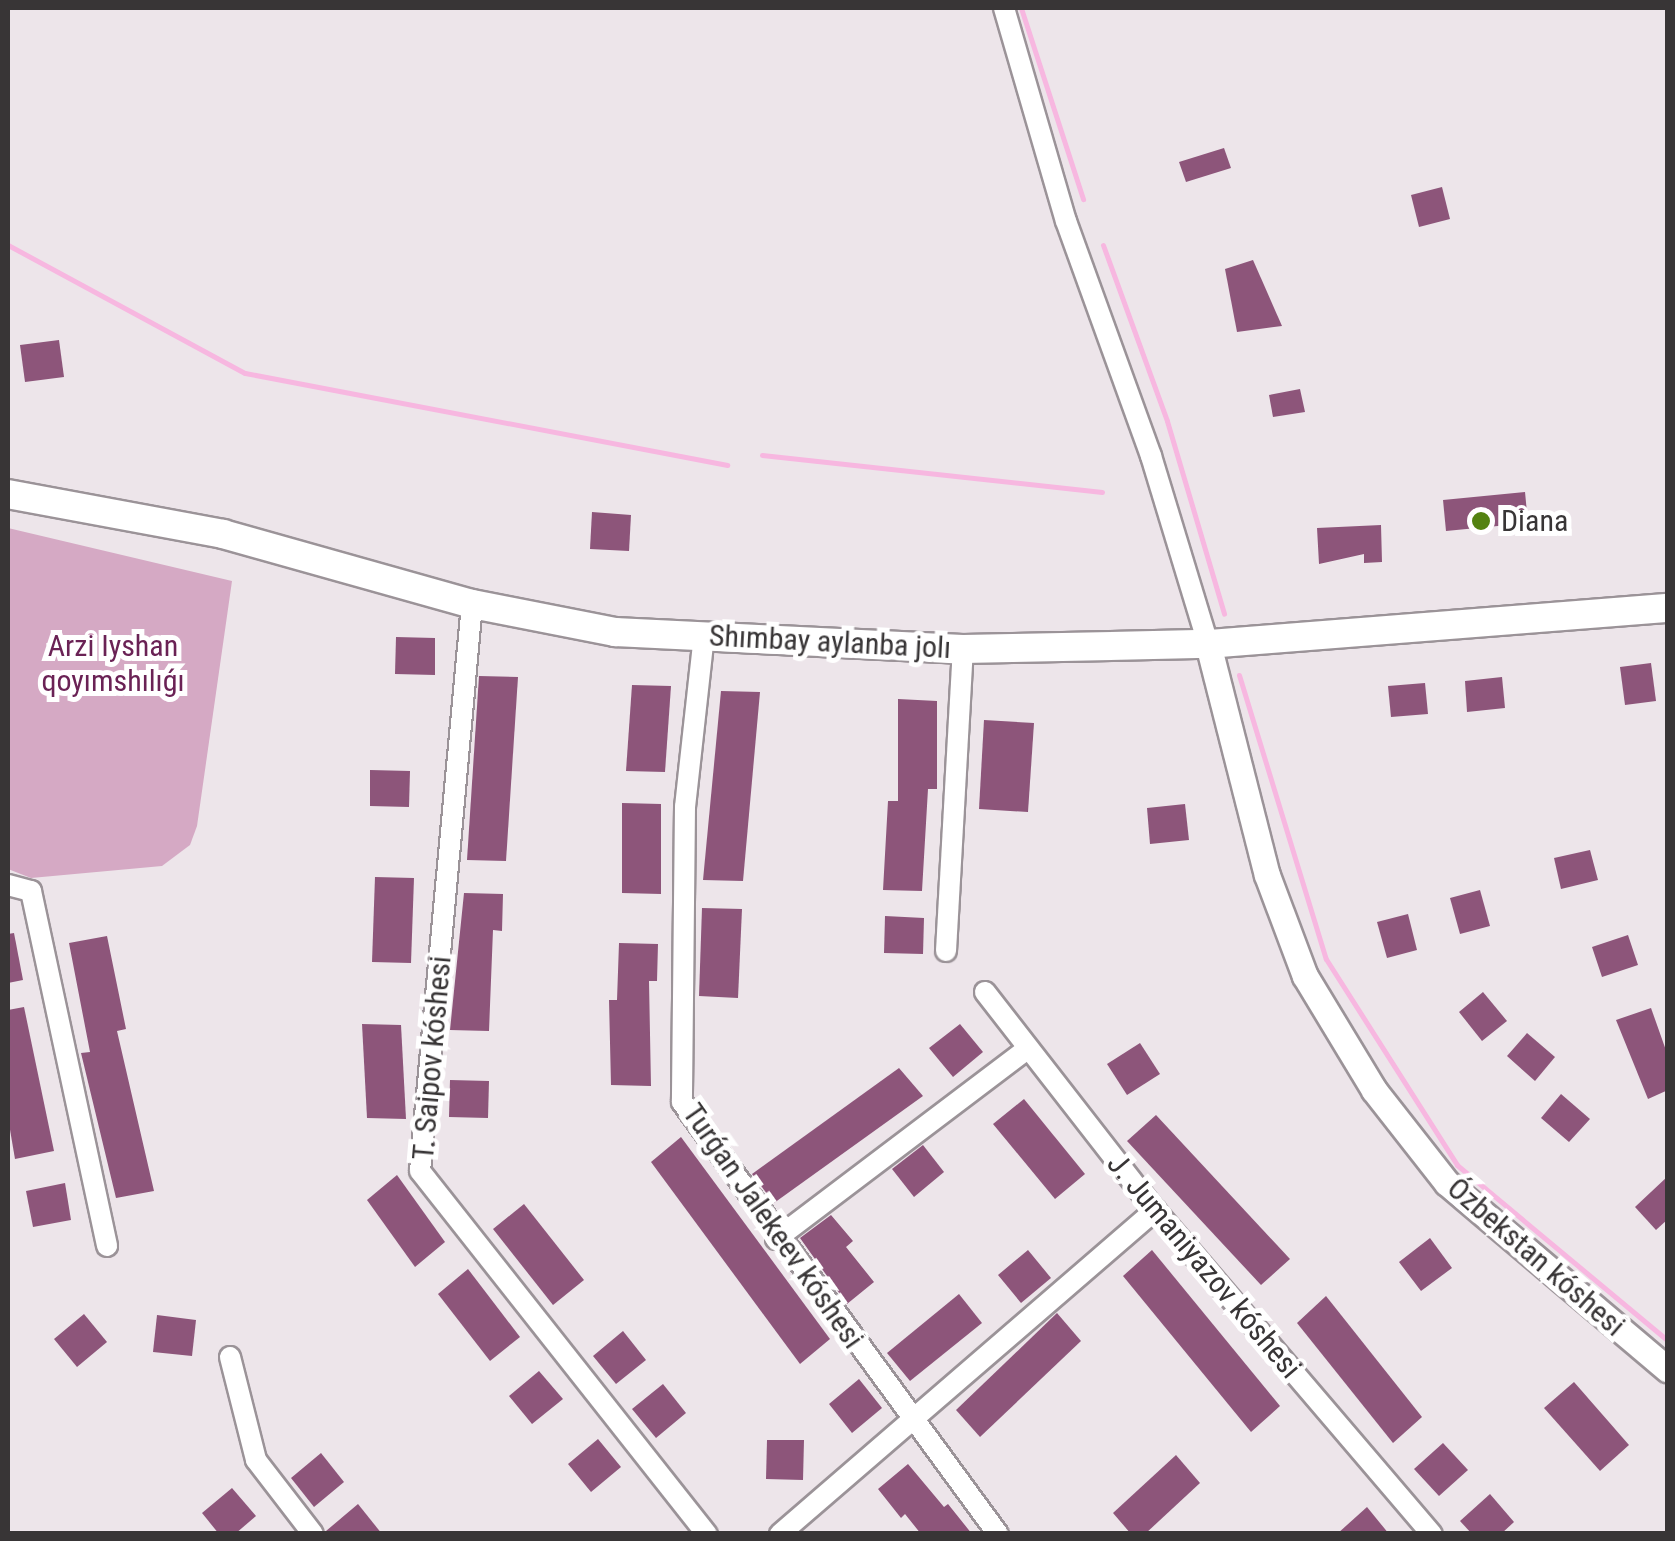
<!DOCTYPE html>
<html>
<head>
<meta charset="utf-8">
<style>
	body { margin:0 }
	#map { position:relative; width:1675px; height:1541px; overflow:hidden; background:#ede5ea; font-family:"Roboto Condensed",sans-serif }
	div>[style] { position:absolute }
	.green>* { inset:0; background:#d5a9c4 }
	.stream>* { height:5px; margin:-2.5px; padding:0 2.5px; transform-origin:2.5px; border-radius:2.5px; background:#f7b7e0 }
	.building>* { inset:0; background:#8d557a }
	.roads { filter:drop-shadow(2px 0 #9b9398) drop-shadow(-2px 0 #9b9398) drop-shadow(0 2px #9b9398) drop-shadow(0 -2px #9b9398) }
	.minor>* { height:20px; margin:-10px; padding:0 10px; transform-origin:10px; border-radius:10px; background:#fff }
	.tertiary>* { height:25px; margin:-12.5px; padding:0 12.5px; transform-origin:12.5px; border-radius:12.5px; background:#fff }
	.secondary>* { height:28px; margin:-14px; padding:0 14px; transform-origin:14px; border-radius:14px; background:#fff }
	.dots>* { width:28px; height:28px; translate:-50% -50%; box-sizing:border-box; border:5px solid #fff; border-radius:50% }
	span { translate:-50% -50%; white-space:nowrap; text-align:center; line-height:1.15; -webkit-text-stroke:10px #fff; paint-order:stroke }
	.poi-label { font-size:30px; color:#383536 }
	.left { translate:0 -50%; text-align:left }
	.street-label { font-size:30px; color:#383536 }
	.park-label { font-size:30px; color:#6a2255 }
	.frame { position:absolute; inset:0; border:10px solid #383536; pointer-events:none }
</style>
</head>
<body>
<div id="map">
	<div class="green">
		<i style="clip-path:polygon(8px 528px,232px 581px,197px 826px,190px 845px,162px 866px,31px 878px,8px 869px)"></i>
	</div>
	<div class="stream">
		<i style="left:1021px;top:8px;width:201px;rotate:72deg"></i>
		<i style="left:8px;top:245px;width:269px;rotate:28.4deg"></i>
		<i style="left:245px;top:373px;width:491px;rotate:10.8deg"></i>
		<i style="left:1103px;top:245px;width:187px;rotate:70deg"></i>
		<i style="left:1167px;top:421px;width:201px;rotate:73.5deg"></i>
		<i style="left:762px;top:455px;width:342px;rotate:6.2deg"></i>
		<i style="left:1239px;top:675px;width:297px;rotate:73deg"></i>
		<i style="left:1326px;top:959px;width:244px;rotate:57.5deg"></i>
		<i style="left:1457px;top:1165px;width:275px;rotate:39.8deg"></i>
	</div>
	<div class="building">
		<i style="clip-path:polygon(1224px 148px,1231px 168px,1186px 182px,1179px 162px)"></i>
		<i style="clip-path:polygon(1442px 187px,1450px 219px,1419px 227px,1411px 195px)"></i>
		<i style="clip-path:polygon(1253px 260px,1282px 326px,1237px 332px,1225px 269px)"></i>
		<i style="clip-path:polygon(59px 340px,64px 377px,25px 382px,20px 345px)"></i>
		<i style="clip-path:polygon(1300px 389px,1305px 412px,1273px 417px,1269px 395px)"></i>
		<i style="clip-path:polygon(1525px 492px,1528px 523px,1446px 531px,1443px 500px)"></i>
		<i style="clip-path:polygon(592px 512px,631px 515px,629px 551px,590px 549px)"></i>
		<i style="clip-path:polygon(1381px 525px,1382px 562px,1364px 563px,1364px 554px,1319px 564px,1317px 528px)"></i>
		<i style="clip-path:polygon(396px 637px,435px 638px,435px 675px,395px 674px)"></i>
		<i style="clip-path:polygon(1651px 663px,1656px 701px,1625px 705px,1620px 667px)"></i>
		<i style="clip-path:polygon(479px 676px,518px 677px,506px 861px,467px 860px)"></i>
		<i style="clip-path:polygon(1502px 677px,1505px 708px,1467px 712px,1465px 681px)"></i>
		<i style="clip-path:polygon(1425px 683px,1428px 714px,1391px 717px,1388px 686px)"></i>
		<i style="clip-path:polygon(632px 685px,671px 686px,665px 772px,626px 771px)"></i>
		<i style="clip-path:polygon(721px 691px,760px 692px,743px 881px,703px 880px)"></i>
		<i style="clip-path:polygon(898px 699px,937px 701px,937px 789px,928px 789px,922px 891px,883px 890px,888px 801px,898px 801px)"></i>
		<i style="clip-path:polygon(984px 720px,1034px 723px,1028px 812px,979px 809px)"></i>
		<i style="clip-path:polygon(370px 770px,410px 771px,409px 807px,370px 806px)"></i>
		<i style="clip-path:polygon(622px 803px,661px 804px,661px 894px,622px 893px)"></i>
		<i style="clip-path:polygon(1185px 804px,1189px 840px,1150px 844px,1147px 808px)"></i>
		<i style="clip-path:polygon(1590px 850px,1598px 880px,1561px 889px,1554px 858px)"></i>
		<i style="clip-path:polygon(375px 877px,414px 878px,411px 963px,372px 962px)"></i>
		<i style="clip-path:polygon(1480px 890px,1490px 926px,1460px 934px,1450px 898px)"></i>
		<i style="clip-path:polygon(464px 893px,503px 894px,502px 931px,493px 930px,489px 1031px,450px 1030px)"></i>
		<i style="clip-path:polygon(702px 908px,742px 909px,738px 998px,699px 996px)"></i>
		<i style="clip-path:polygon(1408px 914px,1417px 950px,1387px 958px,1377px 922px)"></i>
		<i style="clip-path:polygon(885px 916px,924px 918px,923px 954px,884px 953px)"></i>
		<i style="clip-path:polygon(14px 933px,23px 980px,8px 983px,8px 934px)"></i>
		<i style="clip-path:polygon(1628px 935px,1638px 965px,1602px 977px,1592px 947px)"></i>
		<i style="clip-path:polygon(107px 936px,126px 1029px,117px 1031px,154px 1191px,116px 1198px,81px 1053px,90px 1052px,69px 943px)"></i>
		<i style="clip-path:polygon(619px 943px,658px 944px,657px 981px,649px 981px,651px 1086px,611px 1085px,609px 1000px,617px 1000px)"></i>
		<i style="clip-path:polygon(1483px 992px,1507px 1021px,1482px 1041px,1459px 1012px)"></i>
		<i style="clip-path:polygon(24px 1007px,54px 1151px,15px 1159px,8px 1118px,8px 1010px)"></i>
		<i style="clip-path:polygon(1651px 1008px,1668px 1056px,1668px 1090px,1648px 1099px,1616px 1020px)"></i>
		<i style="clip-path:polygon(362px 1024px,401px 1025px,406px 1119px,367px 1118px)"></i>
		<i style="clip-path:polygon(960px 1024px,983px 1052px,953px 1077px,929px 1048px)"></i>
		<i style="clip-path:polygon(1527px 1033px,1555px 1057px,1535px 1081px,1507px 1056px)"></i>
		<i style="clip-path:polygon(1140px 1043px,1160px 1074px,1127px 1095px,1107px 1064px)"></i>
		<i style="clip-path:polygon(899px 1068px,923px 1096px,774px 1203px,752px 1174px)"></i>
		<i style="clip-path:polygon(450px 1080px,489px 1081px,488px 1118px,449px 1117px)"></i>
		<i style="clip-path:polygon(1561px 1094px,1590px 1119px,1569px 1142px,1541px 1118px)"></i>
		<i style="clip-path:polygon(1024px 1099px,1085px 1174px,1055px 1199px,993px 1124px)"></i>
		<i style="clip-path:polygon(1156px 1115px,1290px 1259px,1261px 1285px,1127px 1141px)"></i>
		<i style="clip-path:polygon(681px 1137px,830px 1339px,800px 1364px,651px 1162px)"></i>
		<i style="clip-path:polygon(923px 1145px,944px 1172px,914px 1197px,892px 1169px)"></i>
		<i style="clip-path:polygon(397px 1175px,445px 1242px,415px 1267px,367px 1200px)"></i>
		<i style="clip-path:polygon(1668px 1176px,1668px 1219px,1656px 1230px,1635px 1207px)"></i>
		<i style="clip-path:polygon(65px 1183px,71px 1220px,33px 1227px,26px 1191px)"></i>
		<i style="clip-path:polygon(524px 1204px,584px 1280px,553px 1305px,493px 1229px)"></i>
		<i style="clip-path:polygon(831px 1215px,853px 1241px,846px 1247px,874px 1282px,847px 1304px,800px 1238px)"></i>
		<i style="clip-path:polygon(1430px 1238px,1452px 1268px,1421px 1291px,1399px 1262px)"></i>
		<i style="clip-path:polygon(1028px 1250px,1051px 1278px,1021px 1303px,998px 1275px)"></i>
		<i style="clip-path:polygon(1152px 1250px,1280px 1406px,1251px 1432px,1123px 1276px)"></i>
		<i style="clip-path:polygon(468px 1269px,520px 1337px,490px 1361px,438px 1294px)"></i>
		<i style="clip-path:polygon(959px 1294px,982px 1323px,910px 1381px,887px 1353px)"></i>
		<i style="clip-path:polygon(1326px 1296px,1422px 1417px,1393px 1443px,1297px 1323px)"></i>
		<i style="clip-path:polygon(1057px 1313px,1081px 1341px,980px 1437px,956px 1410px)"></i>
		<i style="clip-path:polygon(84px 1314px,107px 1342px,77px 1367px,54px 1339px)"></i>
		<i style="clip-path:polygon(157px 1315px,196px 1320px,192px 1356px,153px 1352px)"></i>
		<i style="clip-path:polygon(623px 1331px,646px 1360px,616px 1384px,593px 1356px)"></i>
		<i style="clip-path:polygon(539px 1371px,563px 1399px,532px 1424px,509px 1396px)"></i>
		<i style="clip-path:polygon(859px 1379px,882px 1408px,852px 1433px,829px 1404px)"></i>
		<i style="clip-path:polygon(1574px 1382px,1629px 1445px,1600px 1471px,1544px 1408px)"></i>
		<i style="clip-path:polygon(663px 1384px,686px 1413px,656px 1438px,632px 1409px)"></i>
		<i style="clip-path:polygon(598px 1439px,621px 1467px,591px 1492px,568px 1464px)"></i>
		<i style="clip-path:polygon(767px 1440px,804px 1440px,803px 1480px,766px 1479px)"></i>
		<i style="clip-path:polygon(1443px 1443px,1468px 1470px,1439px 1496px,1414px 1469px)"></i>
		<i style="clip-path:polygon(321px 1453px,344px 1482px,314px 1507px,291px 1478px)"></i>
		<i style="clip-path:polygon(1176px 1455px,1200px 1483px,1145px 1534px,1131px 1534px,1113px 1513px)"></i>
		<i style="clip-path:polygon(908px 1464px,944px 1507px,948px 1504px,972px 1534px,921px 1534px,905px 1514px,901px 1518px,878px 1489px)"></i>
		<i style="clip-path:polygon(232px 1488px,256px 1516px,235px 1534px,219px 1534px,202px 1513px)"></i>
		<i style="clip-path:polygon(1490px 1494px,1514px 1522px,1501px 1534px,1472px 1534px,1460px 1521px)"></i>
		<i style="clip-path:polygon(358px 1504px,382px 1534px,327px 1534px,326px 1531px)"></i>
		<i style="clip-path:polygon(1367px 1507px,1389px 1534px,1337px 1534px)"></i>
	</div>
	<div class="roads">
		<div class="minor">
			<i style="left:1004px;top:8px;width:222px;rotate:73.8deg"></i>
			<i style="left:1066px;top:221px;width:250px;rotate:70.1deg"></i>
			<i style="left:1151px;top:456px;width:196px;rotate:73.1deg"></i>
			<i style="left:472px;top:604px;width:569px;rotate:95.24deg"></i>
			<i style="left:420px;top:1171px;width:463px;rotate:51.7deg"></i>
			<i style="left:704px;top:635px;width:173px;rotate:96.3deg"></i>
			<i style="left:685px;top:807px;width:295px;rotate:90.6deg"></i>
			<i style="left:682px;top:1102px;width:535px;rotate:53.82deg"></i>
			<i style="left:8px;top:885px;width:24px;rotate:15deg"></i>
			<i style="left:31px;top:891px;width:363px;rotate:77.9deg"></i>
			<i style="left:946px;top:951px;width:302px;rotate:-86.8deg"></i>
			<i style="left:985px;top:992px;width:276px;rotate:52.1deg"></i>
			<i style="left:1155px;top:1210px;width:426px;rotate:49.5deg"></i>
			<i style="left:776px;top:1239px;width:312px;rotate:-37.1deg"></i>
			<i style="left:230px;top:1357px;width:106px;rotate:75.8deg"></i>
			<i style="left:256px;top:1460px;width:93px;rotate:52.4deg"></i>
			<i style="left:780px;top:1534px;width:496px;rotate:-40.8deg"></i>
		</div>
		<div class="tertiary">
			<i style="left:1208px;top:644px;width:238px;rotate:75.7deg"></i>
			<i style="left:1267px;top:875px;width:108px;rotate:69.4deg"></i>
			<i style="left:1305px;top:976px;width:133px;rotate:58.8deg"></i>
			<i style="left:1374px;top:1090px;width:118px;rotate:51.9deg"></i>
			<i style="left:1447px;top:1183px;width:289px;rotate:40.2deg"></i>
		</div>
		<div class="secondary">
			<i style="left:8px;top:494px;width:219px;rotate:10.5deg"></i>
			<i style="left:223px;top:534px;width:259px;rotate:15.7deg"></i>
			<i style="left:472px;top:604px;width:146px;rotate:11.1deg"></i>
			<i style="left:615px;top:632px;width:348px;rotate:2.8deg"></i>
			<i style="left:963px;top:649px;width:245px;rotate:-1.2deg"></i>
			<i style="left:1208px;top:644px;width:461px;rotate:-4.5deg"></i>
		</div>
	</div>
	<div class="dots">
		<i style="left:1481px;top:521px;background:#538211"></i>
	</div>
	<div class="poi-label">
		<span class="left" style="left:1501px;top:521px">Diana</span>
	</div>
	<div class="street-label">
		<span style="left:830px;top:642px;rotate:3deg">Shımbay aylanba jolı</span>
		<span style="left:432px;top:1058px;rotate:-85deg">T. Saipov kóshesi</span>
		<span style="left:773px;top:1226px;rotate:55deg">Turǵan Jalekeev kóshesi</span>
		<span style="left:1536px;top:1257px;rotate:41deg">Ózbekstan kóshesi</span>
		<span style="left:1204px;top:1266px;rotate:50deg">J. Jumaniyazov kóshesi</span>
	</div>
	<div class="park-label">
		<span style="left:113px;top:663px">Arzi Iyshan<br>qoyımshılıǵı</span>
	</div>
	<div class="frame"></div>
</div>
</body>
</html>
